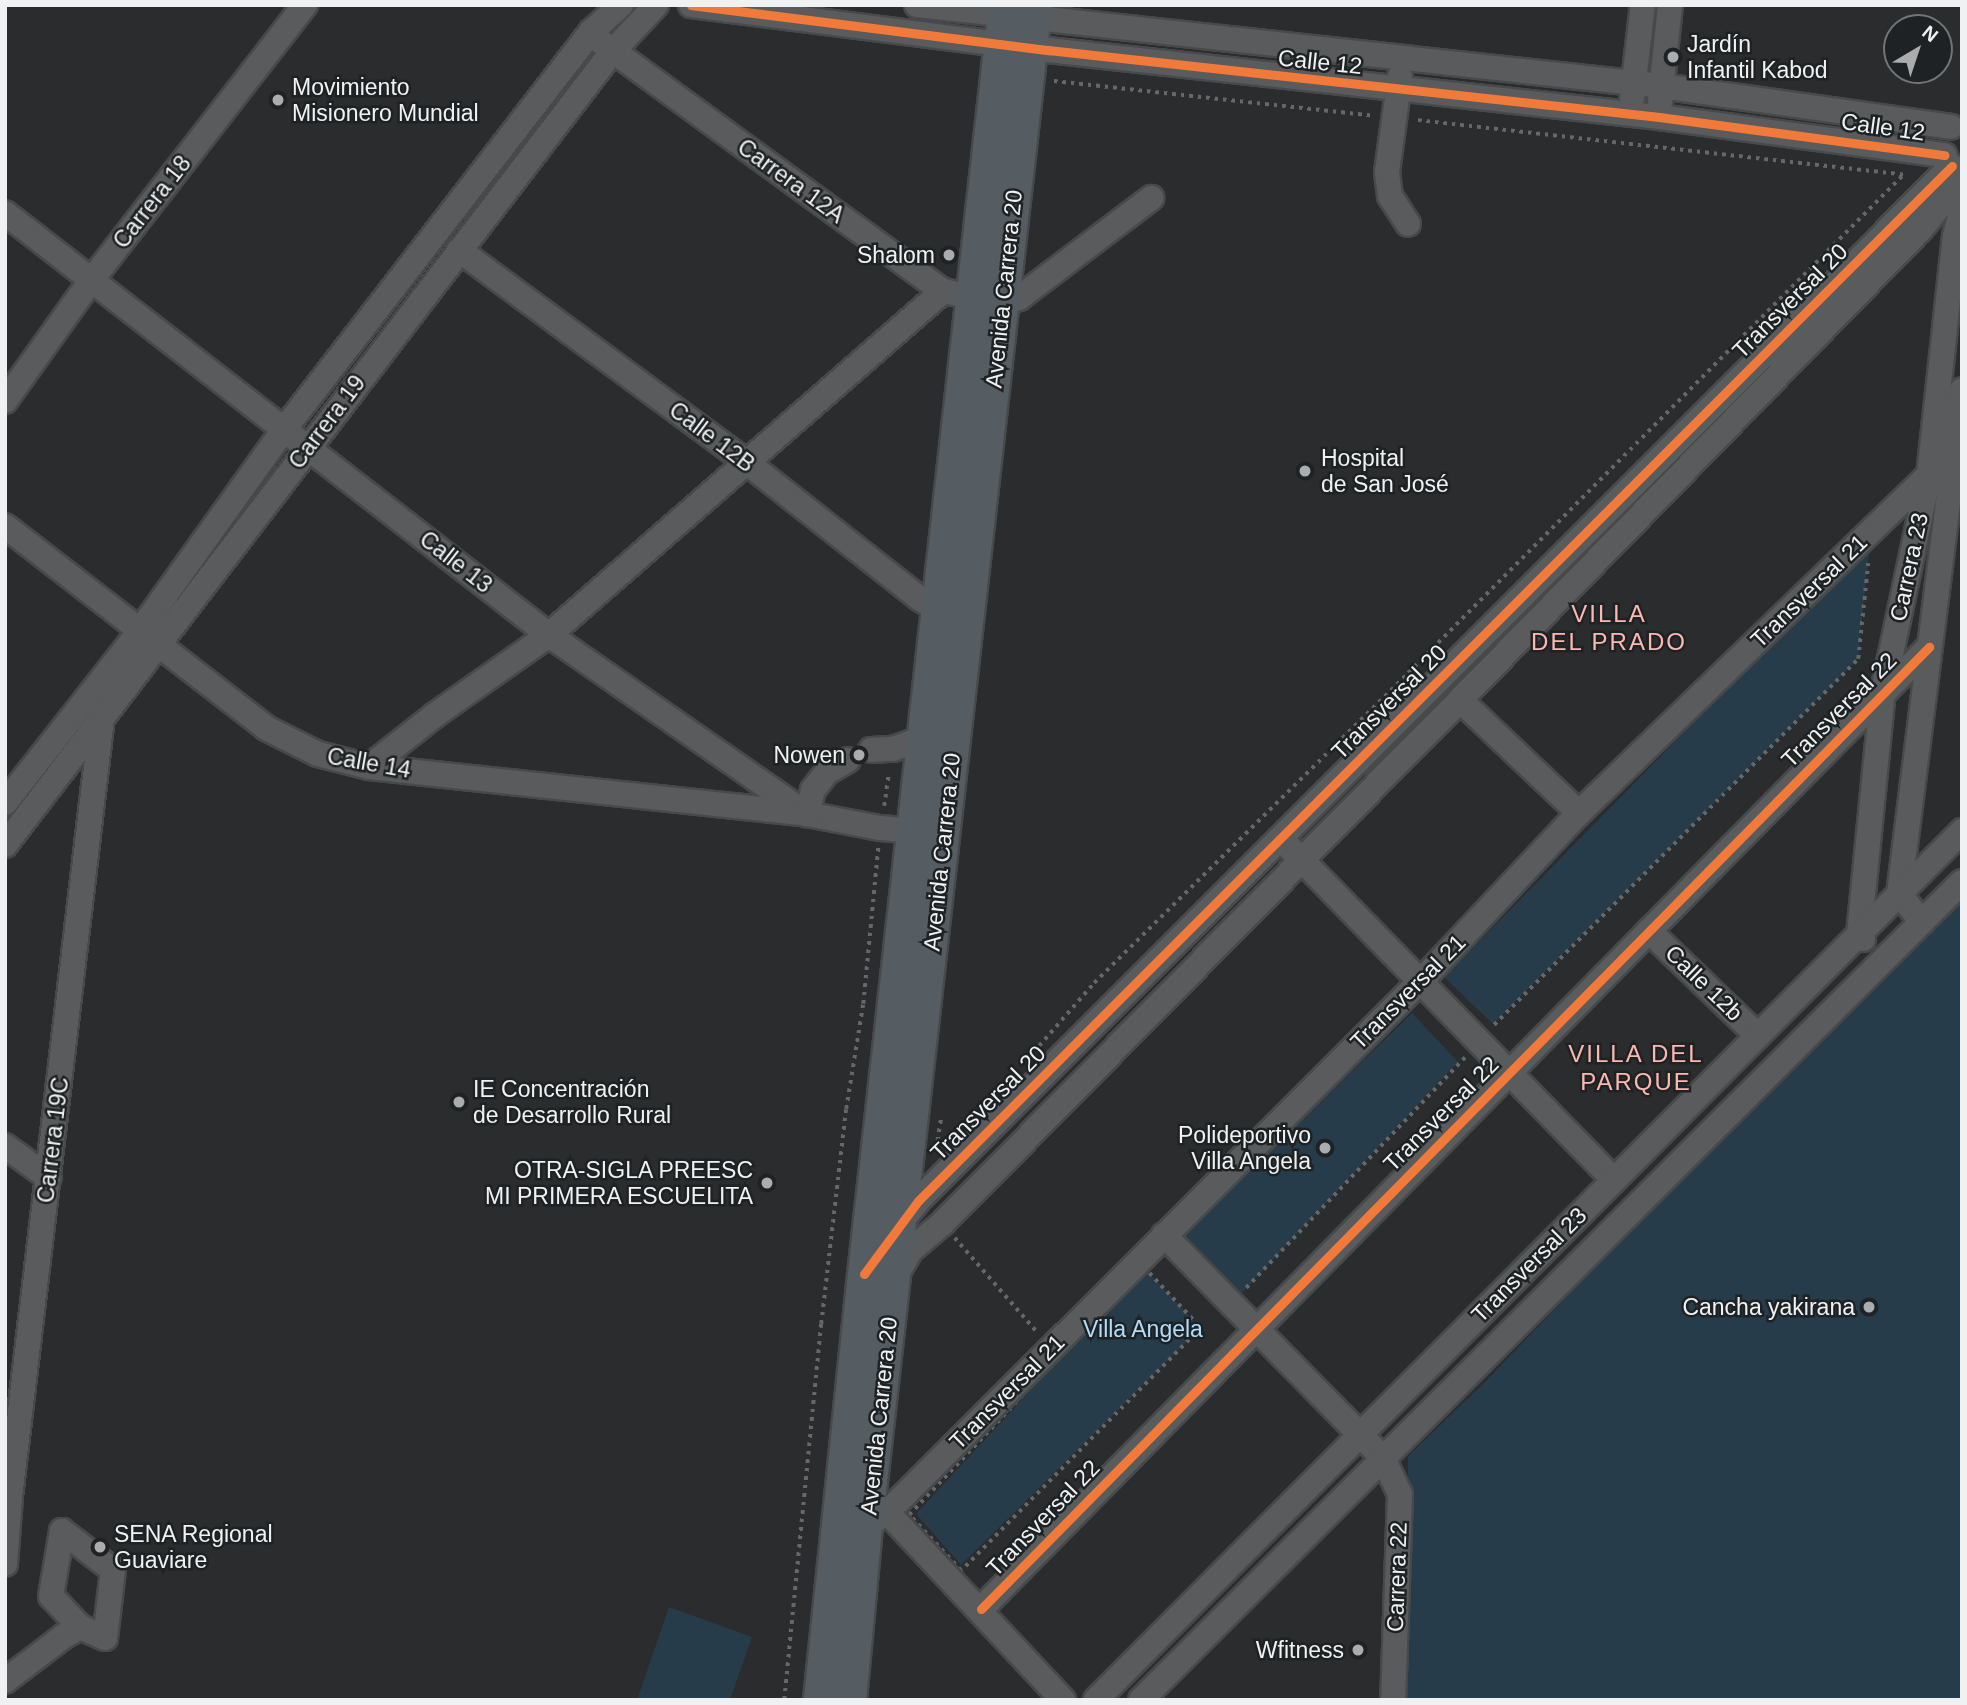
<!DOCTYPE html>
<html>
<head>
<meta charset="utf-8">
<style>
	body { margin:0 }
	#map { position:relative; width:1967px; height:1705px; overflow:hidden; background:#2a2c2d; font-family:Arial,sans-serif }
	div>[style] { position:absolute }
	.green>* { inset:0; background:#263c4a }
	.path>* { height:3.5px; margin-top:-1.75px; transform-origin:0; background:repeating-linear-gradient(90deg,#666868 0 3.5px,transparent 0 8.5px) }
	.roads { filter:drop-shadow(2px 0 #47494a) drop-shadow(-2px 0 #47494a) drop-shadow(0 2px #47494a) drop-shadow(0 -2px #47494a) }
	.minor>* { height:24px; margin:-12px; padding:0 12px; transform-origin:12px; border-radius:12px; background:#5a5b5c }
	.major>* { height:32px; margin:-16px; padding:0 16px; transform-origin:16px; border-radius:16px; background:#555d62 }
	.cycleway>* { height:9px; margin:-4.5px; padding:0 4.5px; transform-origin:4.5px; border-radius:4.5px; background:#f17a3a }
	.dots>* { width:19px; height:19px; translate:-50% -50%; box-sizing:border-box; border:4px solid #1f2224; border-radius:50% }
	span { translate:-50% -50%; white-space:nowrap; text-align:center; line-height:1.15; -webkit-text-stroke:5px #1f2224; paint-order:stroke }
	.poi-label { font-size:23px; color:#eff1f2 }
	.left { translate:0 -50%; text-align:left }
	.right { translate:-100% -50%; text-align:right }
	.street-label { font-size:23px; color:#eff1f2 }
	.park-label { font-size:23px; color:#afdefd }
	.neighbourhood-label { font-size:24px; color:#fbb8af; letter-spacing:2px }
	.frame { position:absolute; inset:0; border:7px solid #eff1f2; pointer-events:none }
	.north { position:absolute; left:1883px; top:14px; width:70px; height:70px; box-sizing:border-box; background:#1f2224; border:2px solid #727576; border-radius:50%; rotate:39deg; font-size:19px; font-weight:700; line-height:28px; text-align:center; color:#eff1f2 }
	.north::after { content:''; display:block; margin:auto; width:24px; height:32px; background:#aaacad; clip-path:polygon(50% 0,100% 100%,50% 72%,0 100%) }
</style>
</head>
<body>
<div id="map">
	<div class="green">
		<i style="clip-path:polygon(1870px 543px,1858px 659px,1493px 1024px,1444px 977px)"></i>
		<i style="clip-path:polygon(1962px 878px,1962px 1700px,1402px 1700px,1408px 1611px,1408px 1456px,1483px 1384px,1723px 1134px)"></i>
		<i style="clip-path:polygon(1412px 1013px,1458px 1062px,1242px 1293px,1183px 1234px)"></i>
		<i style="clip-path:polygon(1144px 1268px,1201px 1328px,961px 1565px,916px 1514px)"></i>
		<i style="clip-path:polygon(669px 1607px,752px 1637px,730px 1700px,637px 1700px)"></i>
	</div>
	<div class="path">
		<i style="left:1054px;top:81px;width:322px;rotate:6.2deg"></i>
		<i style="left:884px;top:806px;width:34px;rotate:-82deg"></i>
		<i style="left:1494px;top:1025px;width:516px;rotate:-45.16deg"></i>
		<i style="left:1858px;top:659px;width:96px;rotate:-84deg"></i>
		<i style="left:1039px;top:1046px;width:84px;rotate:-48.9deg"></i>
		<i style="left:1094px;top:983px;width:441px;rotate:-44.6deg"></i>
		<i style="left:1408px;top:673px;width:702px;rotate:-45.17deg"></i>
		<i style="left:1903px;top:175px;width:490px;rotate:-173.6deg"></i>
		<i style="left:936px;top:1149px;width:31px;rotate:-81deg"></i>
		<i style="left:955px;top:1238px;width:126px;rotate:48.9deg"></i>
		<i style="left:1144px;top:1267px;width:83px;rotate:46.9deg"></i>
		<i style="left:1201px;top:1328px;width:342px;rotate:134.6deg"></i>
		<i style="left:961px;top:1571px;width:76px;rotate:-132.9deg"></i>
		<i style="left:909px;top:1515px;width:342px;rotate:-46.5deg"></i>
		<i style="left:1246px;top:1288px;width:318px;rotate:-46.5deg"></i>
		<i style="left:784px;top:1700px;width:378px;rotate:-84.4deg"></i>
		<i style="left:821px;top:1324px;width:216px;rotate:-83.4deg"></i>
		<i style="left:846px;top:1109px;width:106px;rotate:-80.8deg"></i>
		<i style="left:863px;top:1004px;width:157px;rotate:-84.5deg"></i>
	</div>
	<div class="roads">
		<div class="minor">
			<i style="left:691px;top:5px;width:360px;rotate:7.2deg"></i>
			<i style="left:1048px;top:50px;width:615px;rotate:6.26deg"></i>
			<i style="left:1659px;top:117px;width:288px;rotate:7.6deg"></i>
			<i style="left:917px;top:5px;width:748px;rotate:6.21deg"></i>
			<i style="left:1661px;top:86px;width:293px;rotate:8deg"></i>
			<i style="left:601px;top:42px;width:423px;rotate:36.1deg"></i>
			<i style="left:943px;top:291px;width:61px;rotate:11.3deg"></i>
			<i style="left:1003px;top:303px;width:17px;rotate:-17deg"></i>
			<i style="left:1019px;top:298px;width:166px;rotate:-37.1deg"></i>
			<i style="left:1400px;top:76px;width:97px;rotate:97.7deg"></i>
			<i style="left:1387px;top:172px;width:24px;rotate:83deg"></i>
			<i style="left:1390px;top:196px;width:33px;rotate:57deg"></i>
			<i style="left:1632px;top:98px;width:94px;rotate:-83.3deg"></i>
			<i style="left:1660px;top:102px;width:98px;rotate:-84.1deg"></i>
			<i style="left:5px;top:213px;width:688px;rotate:37.8deg"></i>
			<i style="left:549px;top:635px;width:314px;rotate:34.8deg"></i>
			<i style="left:807px;top:814px;width:74px;rotate:10.9deg"></i>
			<i style="left:880px;top:828px;width:49px;rotate:4.7deg"></i>
			<i style="left:459px;top:250px;width:355px;rotate:36.4deg"></i>
			<i style="left:745px;top:461px;width:221px;rotate:38.2deg"></i>
			<i style="left:919px;top:598px;width:22px;rotate:30deg"></i>
			<i style="left:938px;top:609px;width:17px;rotate:17deg"></i>
			<i style="left:5px;top:401px;width:146px;rotate:-54.5deg"></i>
			<i style="left:90px;top:282px;width:351px;rotate:-52.2deg"></i>
			<i style="left:5px;top:526px;width:330px;rotate:37.7deg"></i>
			<i style="left:266px;top:728px;width:58px;rotate:26.6deg"></i>
			<i style="left:318px;top:754px;width:53px;rotate:14.3deg"></i>
			<i style="left:369px;top:767px;width:441px;rotate:6.1deg"></i>
			<i style="left:807px;top:814px;width:25px;rotate:-76deg"></i>
			<i style="left:813px;top:790px;width:23px;rotate:-52deg"></i>
			<i style="left:827px;top:772px;width:24px;rotate:-30deg"></i>
			<i style="left:1460px;top:700px;width:164px;rotate:43.5deg"></i>
			<i style="left:871px;top:750px;width:22px;rotate:-3deg"></i>
			<i style="left:893px;top:749px;width:33px;rotate:-20deg"></i>
			<i style="left:369px;top:767px;width:84px;rotate:-38.2deg"></i>
			<i style="left:435px;top:715px;width:139px;rotate:-35.1deg"></i>
			<i style="left:549px;top:635px;width:523px;rotate:-41.12deg"></i>
			<i style="left:5px;top:803px;width:217px;rotate:-51.9deg"></i>
			<i style="left:139px;top:632px;width:247px;rotate:-54.4deg"></i>
			<i style="left:283px;top:431px;width:504px;rotate:-52.33deg"></i>
			<i style="left:591px;top:32px;width:40px;rotate:-42deg"></i>
			<i style="left:5px;top:845px;width:999px;rotate:-52.57deg"></i>
			<i style="left:612px;top:52px;width:64px;rotate:-46.9deg"></i>
			<i style="left:1290px;top:848px;width:464px;rotate:45.7deg"></i>
			<i style="left:1922px;top:922px;width:36px;rotate:-129deg"></i>
			<i style="left:1899px;top:894px;width:508px;rotate:-82.87deg"></i>
			<i style="left:1649px;top:931px;width:151px;rotate:43.9deg"></i>
			<i style="left:1863px;top:939px;width:6px;rotate:-135deg"></i>
			<i style="left:1859px;top:935px;width:245px;rotate:-84.4deg"></i>
			<i style="left:1883px;top:691px;width:221px;rotate:-78deg"></i>
			<i style="left:1929px;top:475px;width:240px;rotate:-83.8deg"></i>
			<i style="left:1955px;top:236px;width:30px;rotate:-76deg"></i>
			<i style="left:5px;top:1146px;width:54px;rotate:36deg"></i>
			<i style="left:898px;top:1225px;width:31px;rotate:-50deg"></i>
			<i style="left:918px;top:1201px;width:1463px;rotate:-45.03deg"></i>
			<i style="left:1164px;top:1235px;width:313px;rotate:45.5deg"></i>
			<i style="left:1383px;top:1458px;width:40px;rotate:65deg"></i>
			<i style="left:1400px;top:1494px;width:206px;rotate:91.9deg"></i>
			<i style="left:896px;top:1275px;width:29px;rotate:-59deg"></i>
			<i style="left:911px;top:1250px;width:42px;rotate:-40.2deg"></i>
			<i style="left:943px;top:1223px;width:735px;rotate:-45.33deg"></i>
			<i style="left:1460px;top:700px;width:658px;rotate:-45.62deg"></i>
			<i style="left:1920px;top:230px;width:66px;rotate:-50.5deg"></i>
			<i style="left:887px;top:1512px;width:258px;rotate:46.9deg"></i>
			<i style="left:866px;top:1527px;width:26px;rotate:-36deg"></i>
			<i style="left:887px;top:1512px;width:753px;rotate:-44.84deg"></i>
			<i style="left:1421px;top:981px;width:231px;rotate:-46.8deg"></i>
			<i style="left:1579px;top:813px;width:487px;rotate:-44deg"></i>
			<i style="left:1929px;top:475px;width:29px;rotate:-29deg"></i>
			<i style="left:62px;top:1531px;width:64px;rotate:37.4deg"></i>
			<i style="left:113px;top:1570px;width:68px;rotate:96.7deg"></i>
			<i style="left:105px;top:1638px;width:27px;rotate:-156deg"></i>
			<i style="left:80px;top:1627px;width:42px;rotate:-133.1deg"></i>
			<i style="left:51px;top:1596px;width:66px;rotate:-80.4deg"></i>
			<i style="left:5px;top:1564px;width:67px;rotate:-85.7deg"></i>
			<i style="left:10px;top:1497px;width:785px;rotate:-83.27deg"></i>
			<i style="left:981px;top:1609px;width:1351px;rotate:-45.42deg"></i>
			<i style="left:5px;top:1681px;width:74px;rotate:-37.3deg"></i>
			<i style="left:64px;top:1636px;width:18px;rotate:-29deg"></i>
			<i style="left:1096px;top:1700px;width:1227px;rotate:-45.1deg"></i>
			<i style="left:1141px;top:1700px;width:1159px;rotate:-44.9deg"></i>
		</div>
		<div class="major">
			<i style="left:820px;top:1700px;width:428px;rotate:-84.1deg"></i>
			<i style="left:864px;top:1274px;width:1277px;rotate:-83.66deg"></i>
			<i style="left:850px;top:1700px;width:174px;rotate:-84.7deg"></i>
			<i style="left:866px;top:1527px;width:1531px;rotate:-83.63deg"></i>
		</div>
	</div>
	<div class="cycleway">
		<i style="left:691px;top:5px;width:360px;rotate:7.2deg"></i>
		<i style="left:1048px;top:50px;width:615px;rotate:6.26deg"></i>
		<i style="left:1659px;top:117px;width:288px;rotate:7.6deg"></i>
		<i style="left:864px;top:1274px;width:91px;rotate:-53.5deg"></i>
		<i style="left:918px;top:1201px;width:1463px;rotate:-45.03deg"></i>
		<i style="left:981px;top:1609px;width:1351px;rotate:-45.42deg"></i>
	</div>
	<div class="dots">
		<i style="left:1673px;top:57px;background:#aaacad"></i>
		<i style="left:278px;top:100px;background:#aaacad"></i>
		<i style="left:949px;top:255px;background:#aaacad"></i>
		<i style="left:1305px;top:471px;background:#aaacad"></i>
		<i style="left:859px;top:755px;background:#aaacad"></i>
		<i style="left:459px;top:1102px;background:#aaacad"></i>
		<i style="left:1325px;top:1148px;background:#aaacad"></i>
		<i style="left:767px;top:1183px;background:#aaacad"></i>
		<i style="left:1869px;top:1307px;background:#aaacad"></i>
		<i style="left:100px;top:1547px;background:#aaacad"></i>
		<i style="left:1358px;top:1650px;background:#aaacad"></i>
	</div>
	<div class="poi-label">
		<span class="left" style="left:1687px;top:57px">Jardín<br>Infantil Kabod</span>
		<span class="left" style="left:292px;top:100px">Movimiento<br>Misionero Mundial</span>
		<span class="right" style="left:935px;top:255px">Shalom</span>
		<span class="left" style="left:1321px;top:471px">Hospital<br>de San José</span>
		<span class="right" style="left:845px;top:755px">Nowen</span>
		<span class="left" style="left:473px;top:1102px">IE Concentración<br>de Desarrollo Rural</span>
		<span class="right" style="left:1311px;top:1148px">Polideportivo<br>Villa Angela</span>
		<span class="right" style="left:753px;top:1183px">OTRA-SIGLA PREESC<br>MI PRIMERA ESCUELITA</span>
		<span class="right" style="left:1855px;top:1307px">Cancha yakirana</span>
		<span class="left" style="left:114px;top:1547px">SENA Regional<br>Guaviare</span>
		<span class="right" style="left:1344px;top:1650px">Wfitness</span>
	</div>
	<div class="street-label">
		<span style="left:1320px;top:62px;rotate:6deg">Calle 12</span>
		<span style="left:1883px;top:127px;rotate:8deg">Calle 12</span>
		<span style="left:791px;top:181px;rotate:36deg">Carrera 12A</span>
		<span style="left:152px;top:202px;rotate:-52deg">Carrera 18</span>
		<span style="left:1004px;top:289px;rotate:-84deg">Avenida Carrera 20</span>
		<span style="left:1790px;top:301px;rotate:-45deg">Transversal 20</span>
		<span style="left:327px;top:422px;rotate:-53deg">Carrera 19</span>
		<span style="left:712px;top:437px;rotate:37deg">Calle 12B</span>
		<span style="left:456px;top:562px;rotate:38deg">Calle 13</span>
		<span style="left:1909px;top:567px;rotate:-78deg">Carrera 23</span>
		<span style="left:1809px;top:591px;rotate:-44deg">Transversal 21</span>
		<span style="left:1389px;top:702px;rotate:-45deg">Transversal 20</span>
		<span style="left:1839px;top:710px;rotate:-45deg">Transversal 22</span>
		<span style="left:369px;top:763px;rotate:10deg">Calle 14</span>
		<span style="left:942px;top:852px;rotate:-84deg">Avenida Carrera 20</span>
		<span style="left:1704px;top:983px;rotate:44deg">Calle 12b</span>
		<span style="left:1408px;top:992px;rotate:-45deg">Transversal 21</span>
		<span style="left:988px;top:1103px;rotate:-45deg">Transversal 20</span>
		<span style="left:1441px;top:1114px;rotate:-45deg">Transversal 22</span>
		<span style="left:53px;top:1140px;rotate:-83deg">Carrera 19C</span>
		<span style="left:1529px;top:1265px;rotate:-45deg">Transversal 23</span>
		<span style="left:1007px;top:1392px;rotate:-45deg">Transversal 21</span>
		<span style="left:879px;top:1416px;rotate:-84deg">Avenida Carrera 20</span>
		<span style="left:1043px;top:1518px;rotate:-46deg">Transversal 22</span>
		<span style="left:1397px;top:1577px;rotate:-88deg">Carrera 22</span>
	</div>
	<div class="park-label">
		<span style="left:1143px;top:1329px">Villa Angela</span>
	</div>
	<div class="neighbourhood-label">
		<span style="left:1609px;top:628px">VILLA<br>DEL PRADO</span>
		<span style="left:1636px;top:1068px">VILLA DEL<br>PARQUE</span>
	</div>
	<div class="frame"></div>
	<div class="north">N</div>
</div>
</body>
</html>
